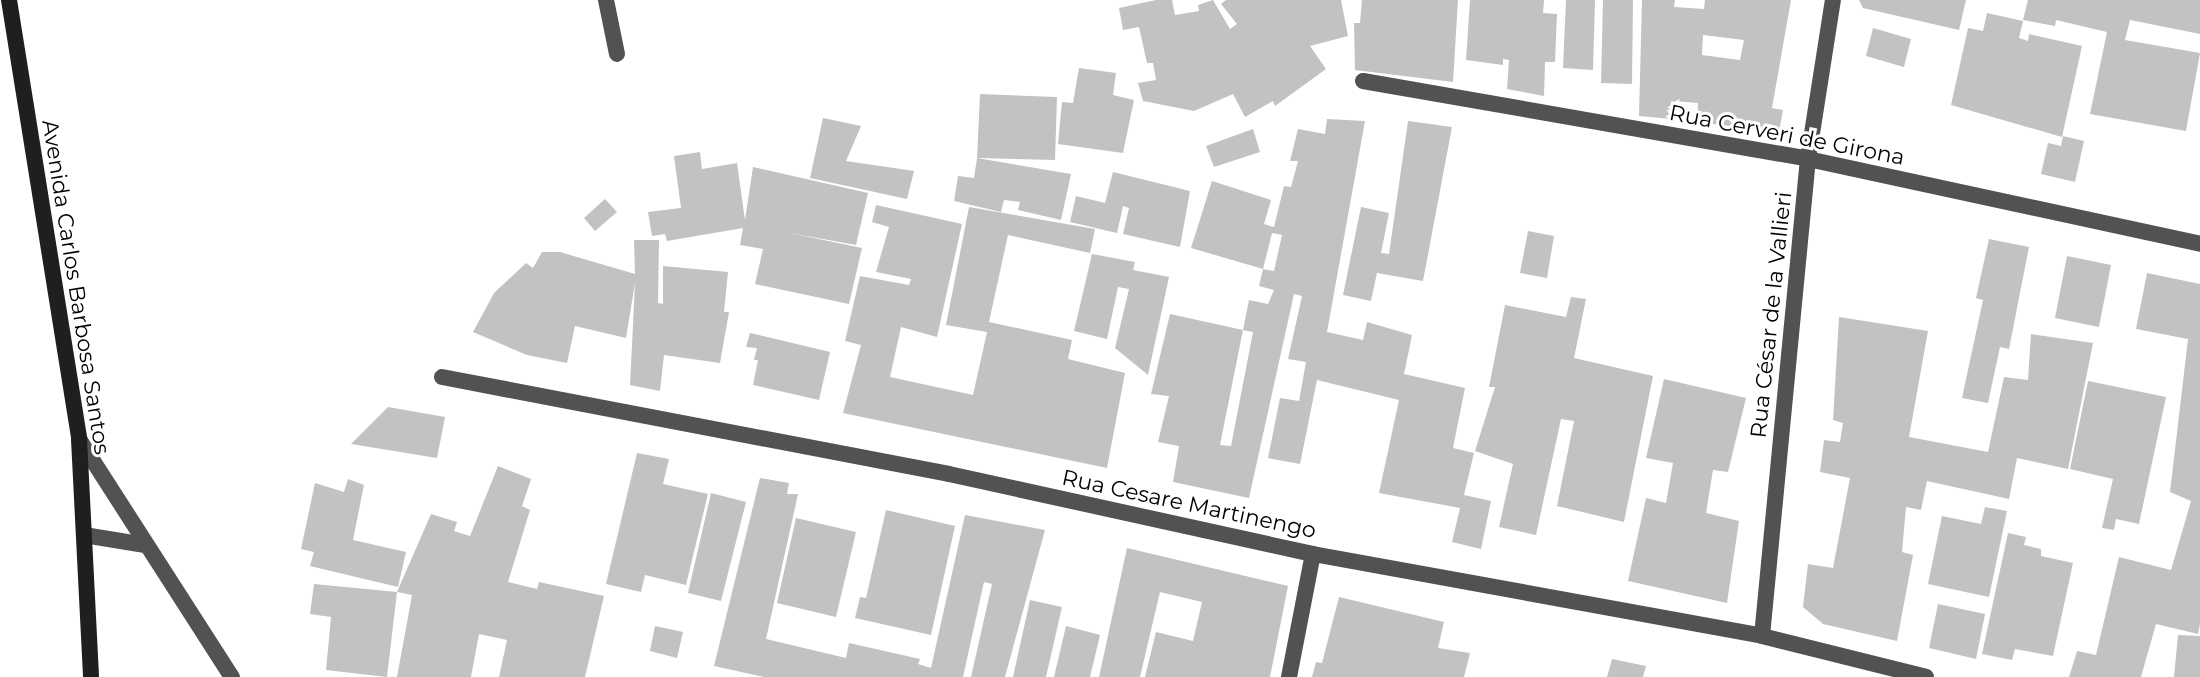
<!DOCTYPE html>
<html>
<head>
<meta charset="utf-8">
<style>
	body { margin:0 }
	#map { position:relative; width:2200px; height:677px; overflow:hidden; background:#fff; font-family:Montserrat,sans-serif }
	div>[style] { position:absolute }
	.building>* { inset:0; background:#c2c2c2 }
	.minor>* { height:16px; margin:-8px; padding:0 8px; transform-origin:8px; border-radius:8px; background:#525252 }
	.secondary>* { height:16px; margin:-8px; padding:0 8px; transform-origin:8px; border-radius:8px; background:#1f1f1f }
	span { translate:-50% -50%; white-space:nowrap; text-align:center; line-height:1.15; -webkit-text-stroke:6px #fff; paint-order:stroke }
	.street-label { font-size:22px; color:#000 }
</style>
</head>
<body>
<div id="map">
	<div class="building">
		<i style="clip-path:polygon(1156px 0,1172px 0,1175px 15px,1199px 11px,1198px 5px,1213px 0,1230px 29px,1237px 24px,1221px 4px,1226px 0,1341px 0,1348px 36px,1310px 46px,1326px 69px,1275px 106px,1273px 101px,1245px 117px,1233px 94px,1194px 111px,1143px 101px,1138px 83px,1156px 80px,1153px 63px,1147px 63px,1139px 27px,1123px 30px,1119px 8px)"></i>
		<i style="clip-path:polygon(1362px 0,1458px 0,1453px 82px,1355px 70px,1354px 23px,1360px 23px)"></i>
		<i style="clip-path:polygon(1470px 0,1544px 0,1543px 13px,1557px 14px,1555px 62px,1545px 62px,1544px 96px,1507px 89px,1509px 60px,1503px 59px,1503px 65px,1466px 60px)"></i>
		<i style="clip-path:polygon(1566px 0,1595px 0,1593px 70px,1563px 68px)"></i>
		<i style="clip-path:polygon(1603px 0,1633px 0,1632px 84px,1601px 83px)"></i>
		<i style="clip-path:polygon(evenodd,1642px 0,1675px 0,1674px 7px,1704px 9px,1705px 0,1791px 0,1772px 108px,1783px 110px,1779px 132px,1697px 122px,1698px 103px,1675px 101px,1672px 119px,1639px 116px,1642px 0,1703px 35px,1744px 40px,1740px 60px,1702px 55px,1703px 35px)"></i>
		<i style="clip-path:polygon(1859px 0,1966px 0,1959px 30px,1863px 8px)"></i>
		<i style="clip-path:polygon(2028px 0,2200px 0,2200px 34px,2130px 20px,2125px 40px,2200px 53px,2186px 131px,2090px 114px,2107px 32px,2056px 20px,2055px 26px,2023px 20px)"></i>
		<i style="clip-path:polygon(1987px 13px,2023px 21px,2019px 38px,2028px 41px,2029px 34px,2082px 46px,2062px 137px,1951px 105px,1968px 28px,1983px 31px)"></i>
		<i style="clip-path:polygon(1873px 28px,1911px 39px,1904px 67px,1866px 56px)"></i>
		<i style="clip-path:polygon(1079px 68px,1116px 73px,1113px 95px,1134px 100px,1123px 153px,1058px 144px,1062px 102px,1073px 103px)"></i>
		<i style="clip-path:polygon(980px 94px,1057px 97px,1055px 160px,977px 158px)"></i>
		<i style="clip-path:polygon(823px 118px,861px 126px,846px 161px,914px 171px,907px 199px,810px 178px)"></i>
		<i style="clip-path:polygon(evenodd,1327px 119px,1365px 121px,1327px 332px,1363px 340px,1367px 322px,1412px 335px,1404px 374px,1465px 388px,1453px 448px,1474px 453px,1464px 495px,1491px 501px,1481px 549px,1452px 542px,1460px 508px,1379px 493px,1399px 400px,1317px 380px,1300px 464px,1268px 458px,1280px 398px,1299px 401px,1306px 362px,1288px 359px,1302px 296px,1294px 294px,1249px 498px,1173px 482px,1179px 446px,1158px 442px,1169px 396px,1151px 394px,1170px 314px,1243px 330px,1220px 445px,1231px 446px,1253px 332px,1243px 330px,1249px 300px,1268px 304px,1274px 290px,1259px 286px,1263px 269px,1191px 248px,1212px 181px,1271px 200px,1264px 224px,1274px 227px,1284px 186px,1291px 187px,1298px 161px,1290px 161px,1298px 129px,1325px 134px,1327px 119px,1272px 233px,1282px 235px,1274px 271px,1263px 269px,1272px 233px)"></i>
		<i style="clip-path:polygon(1408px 121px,1452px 127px,1423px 281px,1377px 273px,1371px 301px,1343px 295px,1361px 207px,1389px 213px,1381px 253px,1389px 254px)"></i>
		<i style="clip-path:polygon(1253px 129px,1260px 152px,1214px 167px,1206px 146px)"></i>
		<i style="clip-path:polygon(2063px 136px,2084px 141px,2075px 182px,2041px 174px,2048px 143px,2061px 146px)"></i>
		<i style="clip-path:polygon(700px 152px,702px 169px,737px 163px,745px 220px,753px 167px,868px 193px,856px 245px,790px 233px,862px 248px,849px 304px,755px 284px,763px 249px,740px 245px,743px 228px,667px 241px,665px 234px,652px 236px,648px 212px,681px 208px,674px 156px)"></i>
		<i style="clip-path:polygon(977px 158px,1071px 174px,1061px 220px,1018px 210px,1020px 202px,1004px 200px,1001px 212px,954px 201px,958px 176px,974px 178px)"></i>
		<i style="clip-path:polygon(1113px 172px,1190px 191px,1180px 247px,1123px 234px,1129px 208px,1123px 206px,1117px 233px,1070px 222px,1076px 196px,1105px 203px)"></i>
		<i style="clip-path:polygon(605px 199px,617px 212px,595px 231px,584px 218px)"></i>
		<i style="clip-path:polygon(876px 205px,962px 224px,937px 337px,901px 327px,890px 377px,973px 395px,987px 332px,946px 325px,969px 207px,1095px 229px,1090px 253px,1008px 235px,989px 322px,1072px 340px,1068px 359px,1125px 373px,1107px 468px,843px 413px,861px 345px,845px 341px,860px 276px,909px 285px,911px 279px,876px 272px,889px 227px,872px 222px)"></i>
		<i style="clip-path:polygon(1528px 231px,1554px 236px,1547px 278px,1520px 273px)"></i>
		<i style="clip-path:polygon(1989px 239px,2029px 247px,2009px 349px,2000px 347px,1988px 403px,1962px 398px,1983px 300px,1976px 298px)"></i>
		<i style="clip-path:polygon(634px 240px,659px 240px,658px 303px,663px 304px,663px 266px,728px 272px,724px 312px,729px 312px,720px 363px,664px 355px,660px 391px,630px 385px,635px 283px,626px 338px,575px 326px,567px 363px,527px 355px,473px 332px,494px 293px,526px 263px,533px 268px,542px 252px,560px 252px,635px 274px)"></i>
		<i style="clip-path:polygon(1092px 254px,1135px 262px,1133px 270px,1169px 277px,1148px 375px,1115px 348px,1129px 289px,1118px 287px,1107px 339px,1074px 331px)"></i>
		<i style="clip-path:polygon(2067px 256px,2111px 265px,2099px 327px,2055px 318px)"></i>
		<i style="clip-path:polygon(2147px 273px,2200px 284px,2200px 624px,2198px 634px,2156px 624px,2141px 677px,2069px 677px,2077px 651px,2096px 655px,2119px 557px,2171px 570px,2191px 501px,2170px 492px,2188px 339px,2136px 329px)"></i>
		<i style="clip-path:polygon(1571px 297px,1586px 299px,1574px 358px,1653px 376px,1624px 522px,1557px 506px,1574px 421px,1561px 419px,1536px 535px,1499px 527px,1513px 464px,1475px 451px,1495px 387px,1489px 387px,1505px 305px,1566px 317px)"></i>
		<i style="clip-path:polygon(1839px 317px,1928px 331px,1909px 437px,1988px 452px,2004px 377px,2028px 380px,2031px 334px,2093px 343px,2068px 469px,2017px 458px,2009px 499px,1927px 481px,1921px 510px,1906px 507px,1902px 552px,1913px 555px,1897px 641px,1823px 624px,1803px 607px,1808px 564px,1833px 568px,1850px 478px,1820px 472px,1824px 440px,1840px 442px,1843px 423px,1833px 420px)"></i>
		<i style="clip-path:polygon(750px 333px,830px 352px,819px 400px,753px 385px,758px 360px,754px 360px,757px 348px,746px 347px)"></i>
		<i style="clip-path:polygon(1664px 379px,1746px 398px,1728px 472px,1713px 470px,1706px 513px,1739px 521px,1727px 603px,1628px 581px,1646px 498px,1666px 503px,1673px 463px,1646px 458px)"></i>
		<i style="clip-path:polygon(2088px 381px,2166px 397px,2139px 524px,2116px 519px,2114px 530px,2102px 528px,2113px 479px,2070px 469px)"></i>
		<i style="clip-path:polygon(388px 407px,445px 417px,437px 458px,351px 444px)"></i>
		<i style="clip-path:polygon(637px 453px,669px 459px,663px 484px,708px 494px,686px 585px,645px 575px,641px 592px,606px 584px)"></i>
		<i style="clip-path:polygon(498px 466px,531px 479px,522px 506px,530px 510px,508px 582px,537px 589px,539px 582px,604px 596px,585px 677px,499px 677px,507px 640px,479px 634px,471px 677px,397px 677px,412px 595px,397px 592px,387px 677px,326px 670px,331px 617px,310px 614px,314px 584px,397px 592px,431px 514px,457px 522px,454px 531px,470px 536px)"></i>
		<i style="clip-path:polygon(760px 478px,789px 483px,787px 494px,798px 494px,766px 639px,846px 658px,849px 643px,920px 659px,918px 664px,931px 668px,965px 515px,1045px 530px,1005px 677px,971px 677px,992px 584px,984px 582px,963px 677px,764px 677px,714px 666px)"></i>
		<i style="clip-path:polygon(348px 479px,364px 485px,353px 540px,406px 552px,398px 587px,310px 566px,314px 552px,301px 549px,315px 483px,344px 492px)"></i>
		<i style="clip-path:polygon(711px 493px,746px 502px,721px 601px,688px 593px)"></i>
		<i style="clip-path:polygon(1985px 507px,2007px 511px,1989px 597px,1928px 584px,1942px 516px,1981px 524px)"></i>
		<i style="clip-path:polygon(886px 510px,955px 526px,931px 635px,855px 618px,860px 597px,866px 598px)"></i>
		<i style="clip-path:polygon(796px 518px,856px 532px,836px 617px,777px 603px)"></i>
		<i style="clip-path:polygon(2008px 533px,2026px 537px,2024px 545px,2041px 549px,2041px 556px,2073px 563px,2053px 656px,2015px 649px,2012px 660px,1982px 654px)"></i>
		<i style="clip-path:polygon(1127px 548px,1288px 586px,1270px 677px,1145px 677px,1156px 632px,1193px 641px,1202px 602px,1160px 592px,1140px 677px,1099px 677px)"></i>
		<i style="clip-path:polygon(1339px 597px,1444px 622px,1438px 648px,1470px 653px,1464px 677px,1312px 677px,1316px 662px,1322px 663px)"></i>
		<i style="clip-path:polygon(1030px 600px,1062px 607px,1046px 677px,1013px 677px)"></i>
		<i style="clip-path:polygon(1938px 604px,1985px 614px,1976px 659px,1929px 648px)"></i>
		<i style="clip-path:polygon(655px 626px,683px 632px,677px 658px,650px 651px)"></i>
		<i style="clip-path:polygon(1066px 626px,1100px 635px,1090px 677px,1054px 677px)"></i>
		<i style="clip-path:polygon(2178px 635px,2200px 636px,2200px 677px,2174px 677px)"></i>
		<i style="clip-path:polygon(1612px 659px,1646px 666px,1643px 677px,1607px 677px)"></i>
	</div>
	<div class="minor">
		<i style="left:606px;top:0;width:55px;rotate:78.5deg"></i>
		<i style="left:1363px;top:81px;width:452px;rotate:9.9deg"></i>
		<i style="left:1808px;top:159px;width:401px;rotate:12.2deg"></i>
		<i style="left:442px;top:377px;width:516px;rotate:10.83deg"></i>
		<i style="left:949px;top:474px;width:373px;rotate:12.4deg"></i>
		<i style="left:1313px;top:554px;width:456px;rotate:10.3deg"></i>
		<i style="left:1762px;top:636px;width:169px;rotate:14deg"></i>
		<i style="left:79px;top:439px;width:283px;rotate:57.3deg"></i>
		<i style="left:84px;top:535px;width:62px;rotate:9.3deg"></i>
		<i style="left:1762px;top:636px;width:479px;rotate:-84.5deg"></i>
		<i style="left:1808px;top:159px;width:161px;rotate:-81.1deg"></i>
		<i style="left:1289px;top:677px;width:125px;rotate:-79deg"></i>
	</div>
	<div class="secondary">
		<i style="left:9px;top:0;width:445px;rotate:80.9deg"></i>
		<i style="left:79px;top:439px;width:238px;rotate:87.1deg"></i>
	</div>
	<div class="street-label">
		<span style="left:1787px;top:135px;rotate:11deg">Rua Cerveri de Girona</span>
		<span style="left:76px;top:287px;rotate:81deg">Avenida Carlos Barbosa Santos</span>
		<span style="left:1771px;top:315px;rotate:-84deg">Rua César de la Vallieri</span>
		<span style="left:1189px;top:504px;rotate:12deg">Rua Cesare Martinengo</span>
	</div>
</div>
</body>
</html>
